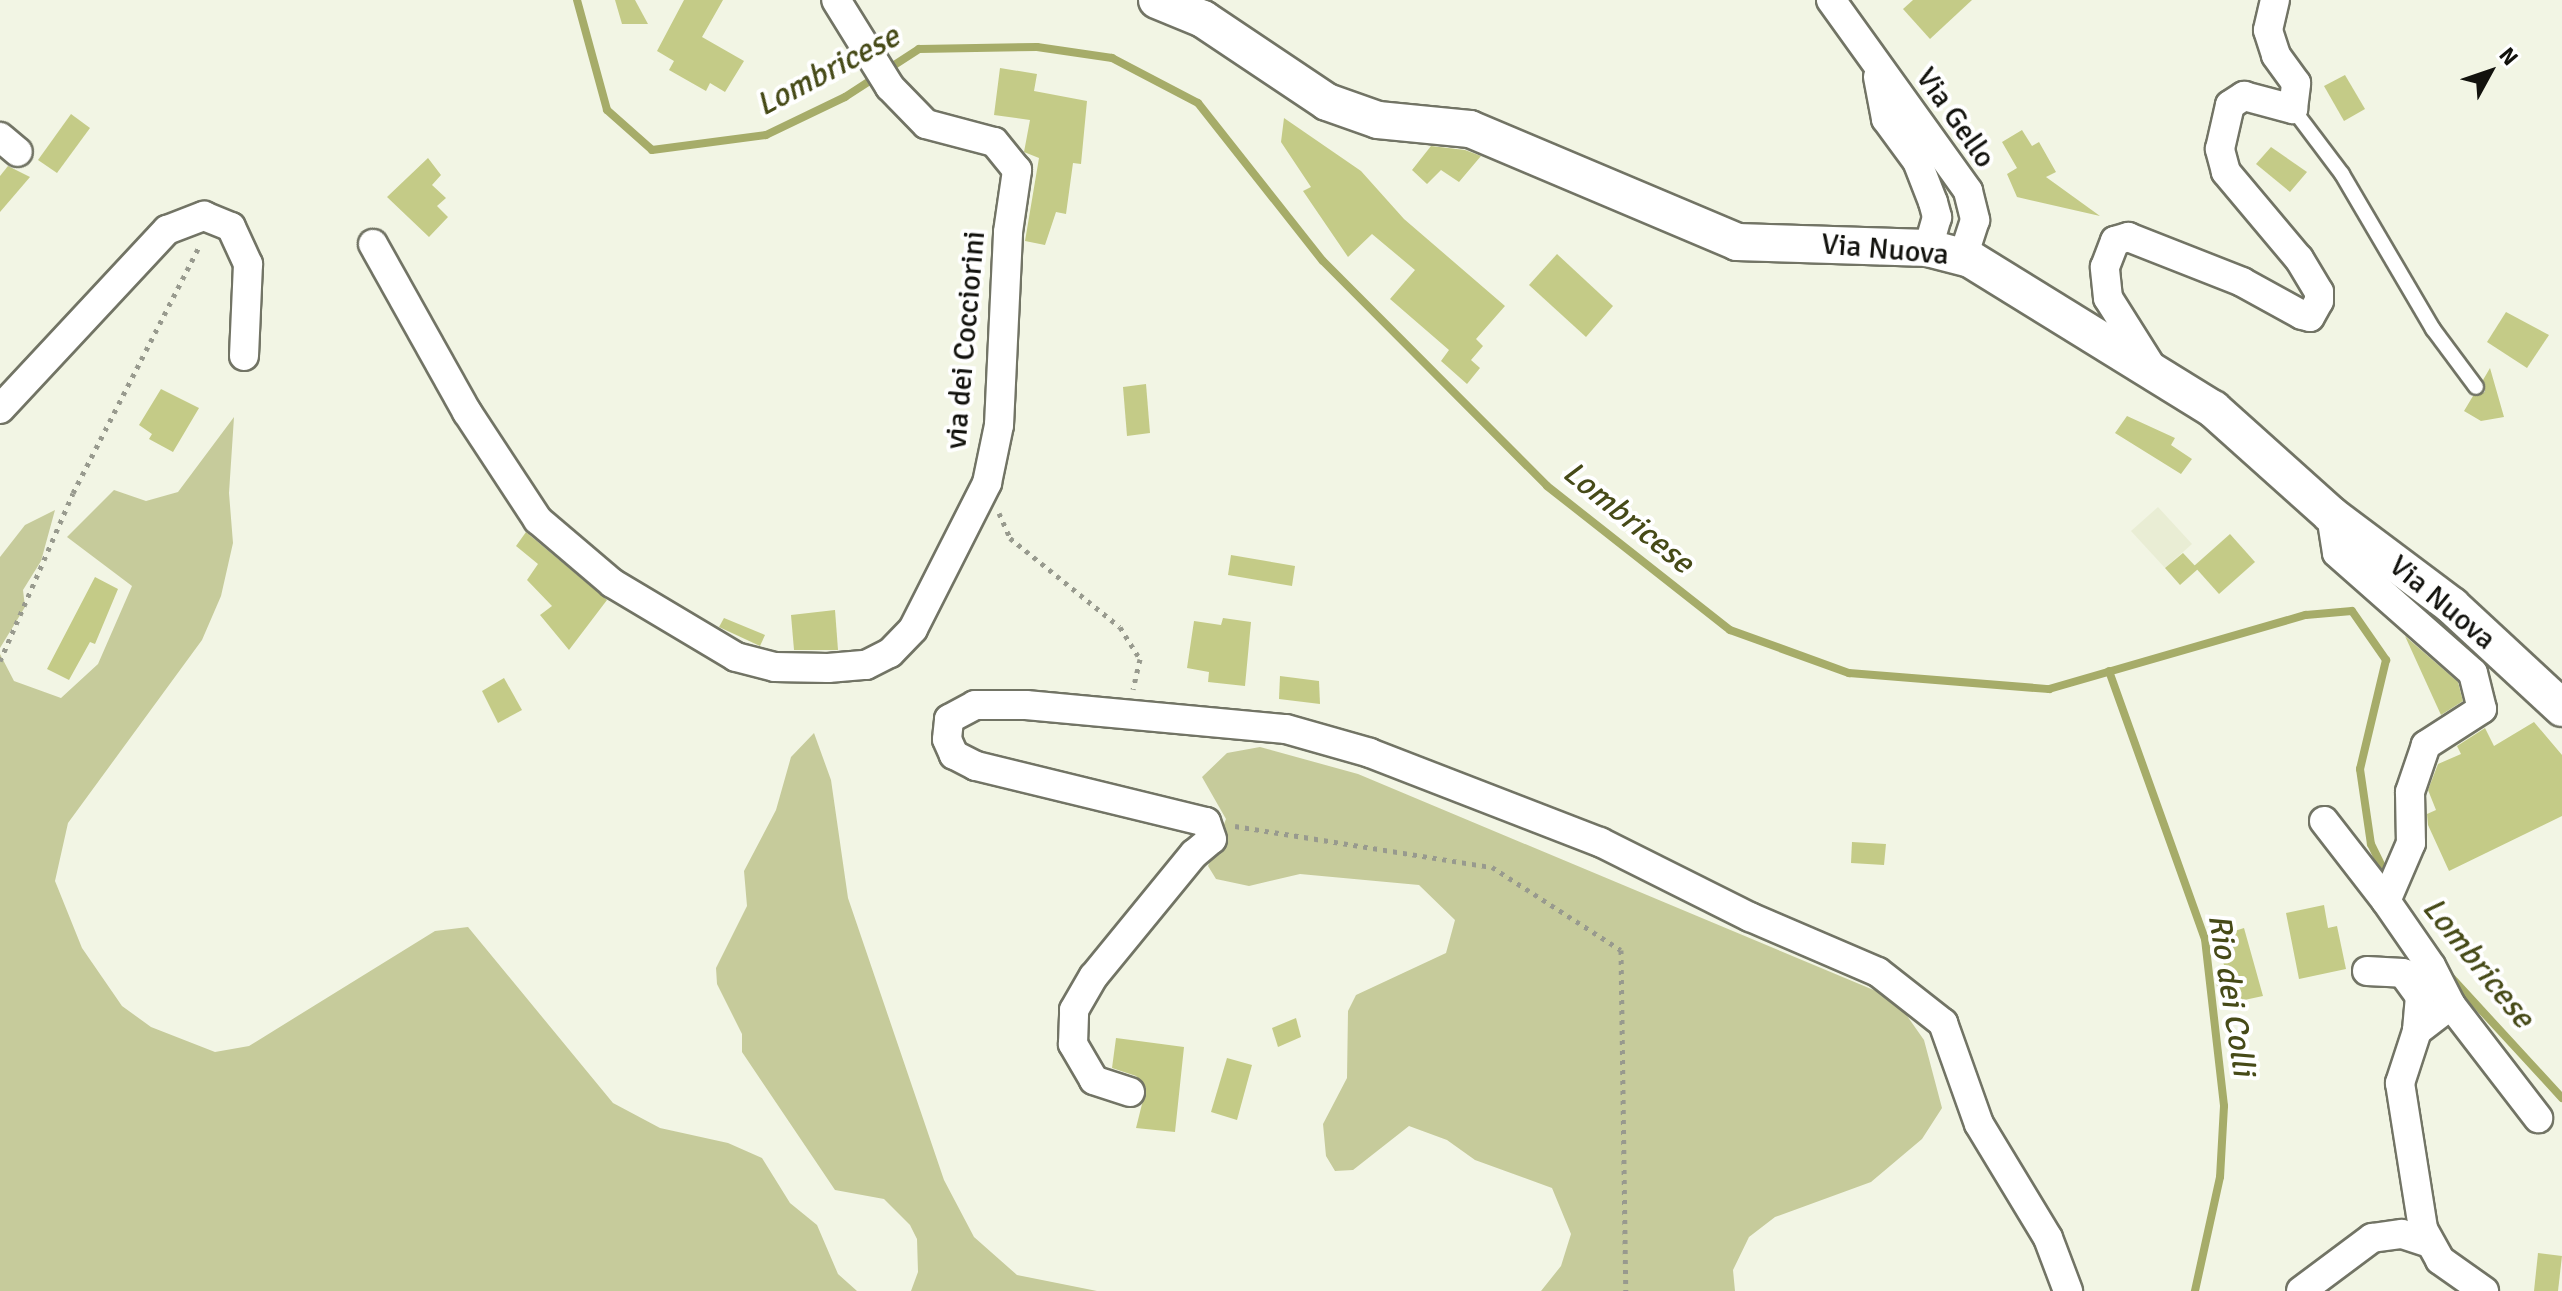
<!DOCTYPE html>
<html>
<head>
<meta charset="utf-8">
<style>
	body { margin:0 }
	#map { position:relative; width:2562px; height:1291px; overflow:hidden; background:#f2f5e4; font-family:Signika,sans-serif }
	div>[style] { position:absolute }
	.built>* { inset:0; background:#e9edd4 }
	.green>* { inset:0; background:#c6cb9b }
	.stream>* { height:8px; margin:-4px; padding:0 4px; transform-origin:4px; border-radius:4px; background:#a6ac69 }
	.building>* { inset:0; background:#c4cb87 }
	.path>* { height:5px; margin-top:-2.5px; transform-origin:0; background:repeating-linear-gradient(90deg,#989a8e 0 4px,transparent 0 10px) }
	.roads { filter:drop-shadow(2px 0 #727465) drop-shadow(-2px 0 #727465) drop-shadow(0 2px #727465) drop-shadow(0 -2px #727465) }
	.service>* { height:14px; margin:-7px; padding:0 7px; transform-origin:7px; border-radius:7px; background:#fff }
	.minor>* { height:28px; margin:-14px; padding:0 14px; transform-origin:14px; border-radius:14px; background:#fff }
	.tertiary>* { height:36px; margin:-18px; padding:0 18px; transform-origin:18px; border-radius:18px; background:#fff }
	span { translate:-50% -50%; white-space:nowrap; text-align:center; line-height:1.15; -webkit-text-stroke:8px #fff; paint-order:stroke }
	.street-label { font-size:30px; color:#12120d }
	.water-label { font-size:32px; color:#464a17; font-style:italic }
	.north { position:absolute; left:2450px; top:32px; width:80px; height:80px; -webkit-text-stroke:6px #fff; paint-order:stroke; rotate:50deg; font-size:22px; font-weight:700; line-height:32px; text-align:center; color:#12120d }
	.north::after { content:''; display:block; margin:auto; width:28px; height:36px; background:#12120d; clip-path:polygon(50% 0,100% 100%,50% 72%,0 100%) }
</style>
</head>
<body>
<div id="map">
	<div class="built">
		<i style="clip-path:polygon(2158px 507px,2192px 544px,2165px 568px,2131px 531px)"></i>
	</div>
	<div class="green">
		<i style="clip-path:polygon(234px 417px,229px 493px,233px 543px,221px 596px,202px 640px,68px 823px,55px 881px,82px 948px,122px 1006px,151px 1027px,215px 1052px,249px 1046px,435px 931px,468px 927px,613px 1103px,660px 1128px,728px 1143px,762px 1158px,790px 1203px,817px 1225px,838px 1274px,857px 1291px,0 1291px,0 654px,14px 681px,61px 698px,98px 664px,132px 586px,67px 537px,114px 490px,146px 501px,178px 492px)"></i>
		<i style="clip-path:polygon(55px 510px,41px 561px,23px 590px,25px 607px,0 648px,0 557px,25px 525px)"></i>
		<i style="clip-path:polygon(814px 733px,831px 780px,848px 898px,944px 1180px,974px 1237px,1017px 1275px,1097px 1291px,911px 1291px,918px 1272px,917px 1239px,910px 1225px,884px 1199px,835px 1190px,742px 1052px,742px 1034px,717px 984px,716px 968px,747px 906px,744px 871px,776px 810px,791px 757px)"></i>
		<i style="clip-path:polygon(1260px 747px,1358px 774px,1876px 991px,1905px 1013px,1924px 1040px,1942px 1108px,1922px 1139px,1871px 1182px,1775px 1217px,1749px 1237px,1733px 1270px,1735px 1291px,1541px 1291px,1561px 1266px,1571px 1234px,1552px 1188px,1475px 1160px,1447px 1140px,1409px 1126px,1353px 1170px,1335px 1171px,1326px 1156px,1323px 1124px,1347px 1078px,1348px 1011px,1356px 995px,1446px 953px,1455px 920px,1419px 885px,1300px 874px,1249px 886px,1216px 879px,1208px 866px,1226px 819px,1202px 777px,1227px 753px)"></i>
	</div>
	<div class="stream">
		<i style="left:577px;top:0;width:114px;rotate:74.7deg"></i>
		<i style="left:607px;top:110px;width:60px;rotate:41.6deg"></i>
		<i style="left:652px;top:150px;width:115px;rotate:-7.5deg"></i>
		<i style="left:766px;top:135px;width:88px;rotate:-25.7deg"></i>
		<i style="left:845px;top:97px;width:88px;rotate:-33deg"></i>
		<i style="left:919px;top:49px;width:118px;rotate:-1deg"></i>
		<i style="left:1037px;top:47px;width:76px;rotate:8.3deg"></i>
		<i style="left:1112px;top:58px;width:97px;rotate:27.6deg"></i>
		<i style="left:1198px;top:103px;width:201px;rotate:51.7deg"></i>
		<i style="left:1323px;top:261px;width:317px;rotate:45.1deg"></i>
		<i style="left:1547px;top:486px;width:233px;rotate:38.2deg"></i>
		<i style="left:1730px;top:630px;width:127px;rotate:19.9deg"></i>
		<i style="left:1849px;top:673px;width:201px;rotate:4.6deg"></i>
		<i style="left:2049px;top:689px;width:267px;rotate:-16.1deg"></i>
		<i style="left:2306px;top:615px;width:46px;rotate:-5deg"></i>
		<i style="left:2352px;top:611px;width:60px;rotate:55.2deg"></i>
		<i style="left:2386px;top:660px;width:112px;rotate:103.4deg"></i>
		<i style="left:2360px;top:769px;width:76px;rotate:81.7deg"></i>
		<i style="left:2371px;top:844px;width:39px;rotate:64deg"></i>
		<i style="left:2109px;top:671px;width:285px;rotate:70.3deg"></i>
		<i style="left:2205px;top:939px;width:168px;rotate:83.5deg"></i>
		<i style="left:2224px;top:1106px;width:71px;rotate:93.2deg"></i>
		<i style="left:2220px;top:1177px;width:117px;rotate:102.4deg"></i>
		<i style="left:2449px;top:975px;width:167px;rotate:47.4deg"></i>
	</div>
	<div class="building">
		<i style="clip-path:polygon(615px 0,635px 0,648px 24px,622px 24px)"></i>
		<i style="clip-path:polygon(684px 0,723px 0,702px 37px,744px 61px,725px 92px,710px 83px,706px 91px,669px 70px,674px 61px,657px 51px)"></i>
		<i style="clip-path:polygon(1913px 0,1972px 0,1930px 39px,1903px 9px)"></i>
		<i style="clip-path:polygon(1000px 68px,1037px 74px,1034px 91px,1087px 101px,1081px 164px,1073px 163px,1066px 214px,1056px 212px,1045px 245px,1025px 241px,1039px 158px,1024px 152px,1030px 120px,994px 115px)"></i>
		<i style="clip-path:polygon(2345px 75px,2365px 109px,2344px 121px,2324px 86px)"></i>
		<i style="clip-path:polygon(71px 114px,90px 128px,57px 173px,38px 160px)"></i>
		<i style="clip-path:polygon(1284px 118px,1361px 171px,1404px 219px,1505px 306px,1476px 339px,1483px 346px,1471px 360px,1480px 368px,1467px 384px,1441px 361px,1449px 350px,1390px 299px,1415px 270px,1372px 234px,1348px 257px,1303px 191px,1311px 187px,1281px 142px)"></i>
		<i style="clip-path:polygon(2022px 130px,2032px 146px,2039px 142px,2056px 172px,2046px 177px,2100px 216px,2017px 197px,2007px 174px,2017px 168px,2002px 142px)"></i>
		<i style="clip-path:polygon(1431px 146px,1465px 150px,1481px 156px,1459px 182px,1441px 170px,1427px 184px,1412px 170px)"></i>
		<i style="clip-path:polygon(2271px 147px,2307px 172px,2290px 192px,2256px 164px)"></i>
		<i style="clip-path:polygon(428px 158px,441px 175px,432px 185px,446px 198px,437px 206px,448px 217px,429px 237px,387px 197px)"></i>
		<i style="clip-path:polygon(8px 166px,30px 177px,0 212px,0 176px)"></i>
		<i style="clip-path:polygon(1557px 254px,1613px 306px,1586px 337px,1529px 285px)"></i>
		<i style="clip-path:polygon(2506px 312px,2549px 335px,2527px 368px,2487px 342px)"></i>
		<i style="clip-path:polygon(2490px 368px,2504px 417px,2481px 421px,2464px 411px,2473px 396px,2485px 392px,2483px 380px)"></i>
		<i style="clip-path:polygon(1146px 384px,1150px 433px,1127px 436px,1123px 387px)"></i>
		<i style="clip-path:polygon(161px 389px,199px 408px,173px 452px,149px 439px,152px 434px,139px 425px)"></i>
		<i style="clip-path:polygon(2127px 416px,2175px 438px,2171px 445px,2192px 459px,2181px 474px,2115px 433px)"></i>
		<i style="clip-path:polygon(526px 532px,607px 600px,569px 650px,540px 615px,552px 606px,527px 580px,538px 564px,516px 546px)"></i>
		<i style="clip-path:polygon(2230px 534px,2255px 562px,2219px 594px,2194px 566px)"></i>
		<i style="clip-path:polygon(2183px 553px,2198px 569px,2180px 585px,2165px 568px)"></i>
		<i style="clip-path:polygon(1231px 555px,1295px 566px,1292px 586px,1228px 575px)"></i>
		<i style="clip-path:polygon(95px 577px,118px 589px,95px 644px,90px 642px,69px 680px,47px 669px)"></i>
		<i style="clip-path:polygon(835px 610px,838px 650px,794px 650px,791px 615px)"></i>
		<i style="clip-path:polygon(724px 618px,765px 635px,760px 646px,719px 627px)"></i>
		<i style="clip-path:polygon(1223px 618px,1251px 622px,1245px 686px,1208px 682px,1209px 672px,1187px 668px,1194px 621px,1221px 625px)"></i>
		<i style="clip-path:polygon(2405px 636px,2458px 682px,2463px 701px,2441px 715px)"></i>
		<i style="clip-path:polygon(1280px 676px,1319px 681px,1320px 704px,1279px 699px)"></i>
		<i style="clip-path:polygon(504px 678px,522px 710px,498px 723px,482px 691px)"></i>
		<i style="clip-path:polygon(2534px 722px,2562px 755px,2562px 816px,2449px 871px,2428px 825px,2427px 814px,2436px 810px,2428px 790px,2438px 764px,2461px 754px,2457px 746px,2485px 728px,2494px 746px)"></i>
		<i style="clip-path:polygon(1852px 842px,1886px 844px,1884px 865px,1851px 863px)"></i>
		<i style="clip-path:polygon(2324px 905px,2328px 928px,2337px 926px,2346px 969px,2299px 979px,2286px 913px)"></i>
		<i style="clip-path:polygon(2244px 928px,2263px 996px,2221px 1005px,2216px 982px,2228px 979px,2216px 937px)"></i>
		<i style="clip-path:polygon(1296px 1018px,1301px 1037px,1278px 1047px,1272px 1028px)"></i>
		<i style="clip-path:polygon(1116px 1038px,1184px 1047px,1175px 1132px,1136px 1128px,1146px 1088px,1136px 1076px,1112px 1068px)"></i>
		<i style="clip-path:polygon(1227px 1058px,1252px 1065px,1237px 1120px,1211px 1112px)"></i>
		<i style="clip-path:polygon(2538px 1253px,2562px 1256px,2558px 1291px,2534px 1291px)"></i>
	</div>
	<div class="path">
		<i style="left:999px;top:513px;width:27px;rotate:66deg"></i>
		<i style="left:1010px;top:538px;width:141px;rotate:39deg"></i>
		<i style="left:1120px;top:627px;width:38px;rotate:58deg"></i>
		<i style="left:1140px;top:659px;width:31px;rotate:103deg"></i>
		<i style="left:0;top:661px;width:183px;rotate:-66.5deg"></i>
		<i style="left:73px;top:493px;width:279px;rotate:-62.9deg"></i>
		<i style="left:1235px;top:826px;width:260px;rotate:9.1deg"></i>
		<i style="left:1492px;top:867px;width:153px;rotate:32.8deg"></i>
		<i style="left:1621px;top:950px;width:341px;rotate:89.2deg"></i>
	</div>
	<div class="roads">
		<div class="service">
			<i style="left:2293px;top:109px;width:81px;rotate:53deg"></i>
			<i style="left:2342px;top:174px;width:180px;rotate:59.6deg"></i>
			<i style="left:2433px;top:329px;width:72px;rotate:53.4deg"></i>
		</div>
		<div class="minor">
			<i style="left:1831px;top:0;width:235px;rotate:54.3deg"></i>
			<i style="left:1968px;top:191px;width:30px;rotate:76deg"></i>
			<i style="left:1975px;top:220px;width:38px;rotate:108deg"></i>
			<i style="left:1878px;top:77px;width:43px;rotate:79.2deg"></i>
			<i style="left:1886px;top:119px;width:52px;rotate:53.6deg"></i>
			<i style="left:1917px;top:161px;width:44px;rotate:68.7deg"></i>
			<i style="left:1933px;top:202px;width:16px;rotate:75deg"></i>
			<i style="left:1937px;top:217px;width:32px;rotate:106deg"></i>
			<i style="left:0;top:137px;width:23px;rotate:40deg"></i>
			<i style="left:373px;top:244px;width:193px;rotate:60.8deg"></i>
			<i style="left:467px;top:412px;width:129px;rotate:56.7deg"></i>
			<i style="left:538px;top:520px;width:97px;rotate:40.4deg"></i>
			<i style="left:612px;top:583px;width:144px;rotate:30.8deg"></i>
			<i style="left:736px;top:657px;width:40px;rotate:14.4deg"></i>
			<i style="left:775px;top:667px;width:53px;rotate:1.1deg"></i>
			<i style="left:828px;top:668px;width:38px;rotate:-5deg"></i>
			<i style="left:866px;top:665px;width:27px;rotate:-27deg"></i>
			<i style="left:890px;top:653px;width:33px;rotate:-46deg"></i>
			<i style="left:913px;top:629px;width:164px;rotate:-63.1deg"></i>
			<i style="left:987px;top:483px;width:59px;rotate:-78.3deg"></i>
			<i style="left:999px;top:425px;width:193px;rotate:-87.3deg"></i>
			<i style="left:1008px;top:232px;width:63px;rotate:-81.7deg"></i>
			<i style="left:1017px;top:170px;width:36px;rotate:-129deg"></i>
			<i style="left:994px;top:142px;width:70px;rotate:-165.2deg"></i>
			<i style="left:926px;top:124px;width:52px;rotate:-134.2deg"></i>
			<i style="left:890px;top:87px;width:102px;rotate:-121.8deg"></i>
			<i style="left:2154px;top:371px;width:86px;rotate:-122.2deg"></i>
			<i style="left:2108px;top:298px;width:31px;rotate:-96deg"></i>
			<i style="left:2105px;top:267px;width:28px;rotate:-69deg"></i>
			<i style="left:2115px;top:241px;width:14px;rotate:-17deg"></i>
			<i style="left:2128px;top:237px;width:123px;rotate:21.5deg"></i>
			<i style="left:2242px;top:282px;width:68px;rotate:28.8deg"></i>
			<i style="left:2302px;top:315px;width:8px;rotate:14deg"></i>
			<i style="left:2310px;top:317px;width:18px;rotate:-61deg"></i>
			<i style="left:2319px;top:301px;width:9px;rotate:-90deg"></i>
			<i style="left:2319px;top:292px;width:39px;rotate:-121deg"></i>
			<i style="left:2299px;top:259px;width:114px;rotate:-130deg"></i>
			<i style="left:2226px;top:172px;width:24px;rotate:-105deg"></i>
			<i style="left:2220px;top:149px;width:45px;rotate:-77.2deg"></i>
			<i style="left:2230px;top:105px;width:17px;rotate:-33deg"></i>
			<i style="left:2244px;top:96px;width:51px;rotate:14.9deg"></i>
			<i style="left:2293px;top:109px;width:26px;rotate:-83deg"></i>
			<i style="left:2296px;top:83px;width:34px;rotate:-126deg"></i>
			<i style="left:2276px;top:55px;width:26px;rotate:-108deg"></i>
			<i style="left:2268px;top:30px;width:31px;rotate:-77deg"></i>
			<i style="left:0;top:409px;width:245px;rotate:-47deg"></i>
			<i style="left:167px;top:230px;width:40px;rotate:-21deg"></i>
			<i style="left:204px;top:216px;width:29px;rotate:22deg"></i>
			<i style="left:231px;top:227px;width:41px;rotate:65.3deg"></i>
			<i style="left:248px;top:264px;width:92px;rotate:92.5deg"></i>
			<i style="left:2331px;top:515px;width:38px;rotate:81deg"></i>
			<i style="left:2337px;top:553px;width:181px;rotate:41.4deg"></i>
			<i style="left:2473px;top:673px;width:37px;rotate:76deg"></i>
			<i style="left:2482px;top:709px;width:67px;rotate:147.3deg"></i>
			<i style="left:2426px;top:745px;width:50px;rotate:108.8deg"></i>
			<i style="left:2410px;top:792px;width:51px;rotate:88.9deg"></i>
			<i style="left:2411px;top:843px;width:63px;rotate:113.3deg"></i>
			<i style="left:2386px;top:901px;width:79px;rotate:55.3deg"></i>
			<i style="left:2431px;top:966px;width:44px;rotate:62.9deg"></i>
			<i style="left:2451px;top:1005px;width:43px;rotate:142.6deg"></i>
			<i style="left:2417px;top:1031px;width:55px;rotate:108.1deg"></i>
			<i style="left:2400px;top:1083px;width:148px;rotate:81deg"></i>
			<i style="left:2423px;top:1229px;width:35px;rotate:61deg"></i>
			<i style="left:2440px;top:1260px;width:54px;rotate:35.2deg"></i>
			<i style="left:2324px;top:821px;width:101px;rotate:52.2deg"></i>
			<i style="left:2367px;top:971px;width:36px;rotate:3deg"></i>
			<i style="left:2403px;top:973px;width:29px;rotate:54deg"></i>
			<i style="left:2420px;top:996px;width:35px;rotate:95deg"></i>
			<i style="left:2451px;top:1005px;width:143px;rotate:52.4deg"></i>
			<i style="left:1130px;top:1092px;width:38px;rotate:-162deg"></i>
			<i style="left:1094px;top:1080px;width:42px;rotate:-120.3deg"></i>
			<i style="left:1073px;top:1044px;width:34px;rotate:-88deg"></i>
			<i style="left:1074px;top:1010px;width:39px;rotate:-60deg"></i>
			<i style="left:1094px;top:976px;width:158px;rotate:-50.7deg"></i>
			<i style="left:1194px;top:854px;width:23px;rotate:-40deg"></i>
			<i style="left:1212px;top:839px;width:18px;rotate:-109deg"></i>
			<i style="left:1206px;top:822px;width:237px;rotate:-166.3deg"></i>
			<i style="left:976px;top:766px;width:25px;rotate:-153deg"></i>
			<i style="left:954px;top:755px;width:17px;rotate:-114deg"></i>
			<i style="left:947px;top:739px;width:20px;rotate:-84deg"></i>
			<i style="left:949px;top:719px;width:30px;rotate:-28deg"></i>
			<i style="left:975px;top:705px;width:51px"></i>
			<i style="left:1026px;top:705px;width:261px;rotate:5.3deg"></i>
			<i style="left:1286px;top:729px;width:87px;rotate:15.9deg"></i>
			<i style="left:1370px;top:753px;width:247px;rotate:21.2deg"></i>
			<i style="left:1600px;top:842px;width:168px;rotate:26.6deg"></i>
			<i style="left:1750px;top:917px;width:139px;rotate:23.3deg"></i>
			<i style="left:1878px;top:972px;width:83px;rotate:38.1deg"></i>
			<i style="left:1943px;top:1023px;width:107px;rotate:70.4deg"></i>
			<i style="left:1979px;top:1124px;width:133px;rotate:58.8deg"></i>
			<i style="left:2048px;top:1238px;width:57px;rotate:69.3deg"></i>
			<i style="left:2301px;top:1291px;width:89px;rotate:-36.7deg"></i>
			<i style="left:2372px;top:1238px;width:30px;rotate:-8deg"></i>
			<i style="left:2402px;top:1234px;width:28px;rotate:18deg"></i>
		</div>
		<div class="tertiary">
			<i style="left:1157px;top:0;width:50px;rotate:22.4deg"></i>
			<i style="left:1203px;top:19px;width:149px;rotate:33.8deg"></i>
			<i style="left:1327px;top:102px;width:54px;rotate:19.4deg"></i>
			<i style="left:1378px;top:120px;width:92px;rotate:5.6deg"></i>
			<i style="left:1470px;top:129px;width:290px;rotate:22.9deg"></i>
			<i style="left:1737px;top:242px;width:191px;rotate:1.8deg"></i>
			<i style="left:1928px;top:248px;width:43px;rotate:14.7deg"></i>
			<i style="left:1970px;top:259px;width:286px;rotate:31.7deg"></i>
			<i style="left:2213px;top:409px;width:159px;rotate:41.9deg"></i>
			<i style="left:2331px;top:515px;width:151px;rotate:36.9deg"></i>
			<i style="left:2452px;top:606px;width:150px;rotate:42.8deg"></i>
		</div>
	</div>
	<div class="street-label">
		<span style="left:1955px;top:118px;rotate:55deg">Via Gello</span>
		<span style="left:1885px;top:250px;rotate:5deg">Via Nuova</span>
		<span style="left:966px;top:340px;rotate:-85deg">via dei Cocciorini</span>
		<span style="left:2442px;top:603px;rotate:40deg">Via Nuova</span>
	</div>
	<div class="water-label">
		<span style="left:828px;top:71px;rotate:-28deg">Lombricese</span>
		<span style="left:1628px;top:518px;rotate:39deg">Lombricese</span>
		<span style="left:2478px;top:963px;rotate:51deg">Lombricese</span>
		<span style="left:2231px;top:995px;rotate:81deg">Rio dei Colli</span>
	</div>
	<div class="north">N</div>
</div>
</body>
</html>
